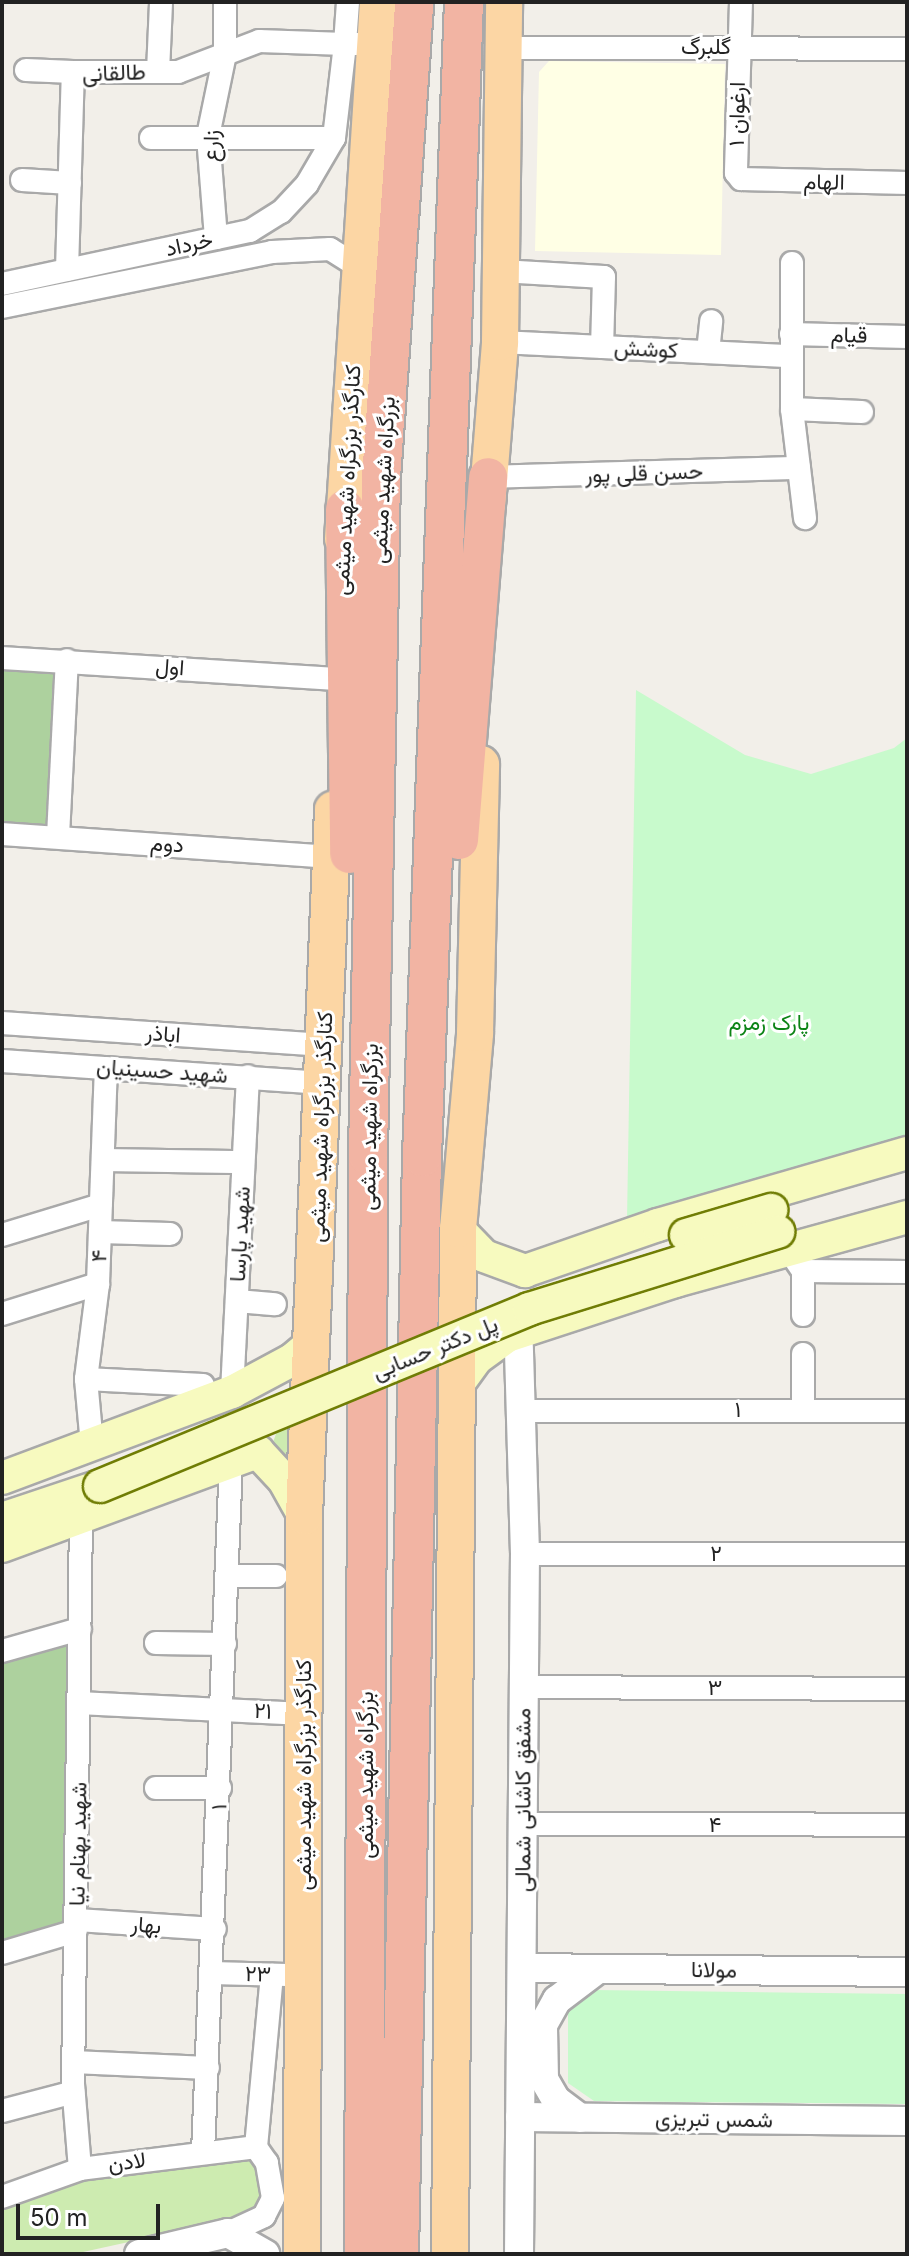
<!DOCTYPE html>
<html>
<head>
<meta charset="utf-8">
<style>
	body { margin:0 }
	#map { position:relative; width:909px; height:2256px; overflow:hidden; background:#f2efe9; font-family:Inter,Vazirmatn,sans-serif }
	div>[style] { position:absolute }
	.education>* { inset:0; background:#ffffe5 }
	.grass>* { inset:0; background:#cdebb0 }
	.forest>* { inset:0; background:#add19e }
	.park>* { inset:0; background:#c8facc }
	.roads { filter:drop-shadow(2px 0 #a9a9a9) drop-shadow(-2px 0 #a9a9a9) drop-shadow(0 2px #a9a9a9) drop-shadow(0 -2px #a9a9a9) }
	.minor>* { height:22px; margin:-11px; padding:0 11px; transform-origin:11px; border-radius:11px; background:#fff }
	.tertiary>* { height:28px; margin:-14px; padding:0 14px; transform-origin:14px; border-radius:14px; background:#fff }
	.secondary>* { height:32px; margin:-16px; padding:0 16px; transform-origin:16px; border-radius:16px; background:#f7fabf }
	.primary>* { height:36px; margin:-18px; padding:0 18px; transform-origin:18px; border-radius:18px; background:#fcd6a4 }
	.trunk>* { height:38px; margin:-19px; padding:0 19px; transform-origin:19px; border-radius:19px; background:#f2b4a3 }
	.bridges { filter:drop-shadow(2px 0 #707d05) drop-shadow(-2px 0 #707d05) drop-shadow(0 2px #707d05) drop-shadow(0 -2px #707d05) }
	.secondary-bridge>* { height:32px; margin:-16px; padding:0 16px; transform-origin:16px; border-radius:16px; background:#f7fabf }
	span { translate:-50% -50%; white-space:nowrap; text-align:center; line-height:1.15; -webkit-text-stroke:6px #fff; paint-order:stroke }
	.street-label { font-size:22px; color:#222 }
	.park-label { font-size:22px; color:#0c8416 }
	.frame { position:absolute; inset:0; border:4px solid #222; pointer-events:none }
	.scale { position:absolute; left:16px; top:2204px; width:144px; height:36px; box-sizing:border-box; border:4px solid #222; border-top:0; padding-left:10px; font-size:24px; line-height:28px; white-space:nowrap; color:#222; -webkit-text-stroke:6px #fff; paint-order:stroke }
</style>
</head>
<body>
<div id="map">
	<div class="education">
		<i style="clip-path:polygon(549px 61px,725px 64px,721px 255px,535px 251px,539px 72px)"></i>
	</div>
	<div class="grass">
		<i style="clip-path:polygon(291px 1421px,287px 1474px,268px 1457px,278px 1428px)"></i>
		<i style="clip-path:polygon(249px 2155px,263px 2166px,270px 2196px,260px 2213px,74px 2254px,2px 2254px,2px 2209px,82px 2179px)"></i>
	</div>
	<div class="forest">
		<i style="clip-path:polygon(2px 669px,54px 671px,46px 826px,2px 824px)"></i>
		<i style="clip-path:polygon(71px 1640px,69px 1924px,2px 1945px,2px 1660px)"></i>
	</div>
	<div class="park">
		<i style="clip-path:polygon(636px 690px,745px 755px,811px 774px,894px 748px,907px 738px,907px 1140px,627px 1219px)"></i>
		<i style="clip-path:polygon(594px 1990px,907px 1994px,907px 2104px,594px 2101px,568px 2083px,568px 2009px)"></i>
	</div>
	<div class="roads">
		<div class="minor">
			<i style="left:741px;top:2px;width:171px;rotate:91.7deg"></i>
			<i style="left:736px;top:173px;width:8px;rotate:50deg"></i>
			<i style="left:741px;top:179px;width:166px;rotate:1.4deg"></i>
			<i style="left:504px;top:48px;width:403px;rotate:0.1deg"></i>
			<i style="left:26px;top:70px;width:47px;rotate:2.4deg"></i>
			<i style="left:158px;top:72px;width:70px;rotate:-87.5deg"></i>
			<i style="left:151px;top:138px;width:183px"></i>
			<i style="left:22px;top:180px;width:48px;rotate:3.6deg"></i>
			<i style="left:216px;top:238px;width:102px;rotate:-94.5deg"></i>
			<i style="left:208px;top:136px;width:84px;rotate:-78.3deg"></i>
			<i style="left:225px;top:54px;width:52px;rotate:-90deg"></i>
			<i style="left:792px;top:263px;width:146px;rotate:90deg"></i>
			<i style="left:792px;top:409px;width:110px;rotate:83.2deg"></i>
			<i style="left:67px;top:270px;width:198px;rotate:-88.3deg"></i>
			<i style="left:73px;top:72px;width:105px"></i>
			<i style="left:178px;top:72px;width:87px;rotate:-20.9deg"></i>
			<i style="left:259px;top:41px;width:86px;rotate:2deg"></i>
			<i style="left:345px;top:44px;width:42px;rotate:-85.9deg"></i>
			<i style="left:501px;top:271px;width:103px;rotate:3.3deg"></i>
			<i style="left:604px;top:277px;width:70px;rotate:91.6deg"></i>
			<i style="left:2px;top:284px;width:254px;rotate:-12.1deg"></i>
			<i style="left:250px;top:231px;width:36px;rotate:-32deg"></i>
			<i style="left:281px;top:212px;width:38px;rotate:-47deg"></i>
			<i style="left:307px;top:184px;width:53px;rotate:-59.6deg"></i>
			<i style="left:334px;top:138px;width:95px;rotate:-83.3deg"></i>
			<i style="left:345px;top:44px;width:12px"></i>
			<i style="left:2px;top:307px;width:276px;rotate:-11.5deg"></i>
			<i style="left:272px;top:252px;width:58px;rotate:-3deg"></i>
			<i style="left:330px;top:249px;width:36px;rotate:32deg"></i>
			<i style="left:791px;top:334px;width:116px;rotate:1.5deg"></i>
			<i style="left:500px;top:342px;width:291px;rotate:2.8deg"></i>
			<i style="left:708px;top:352px;width:31px;rotate:-84deg"></i>
			<i style="left:792px;top:409px;width:70px;rotate:2.5deg"></i>
			<i style="left:488px;top:477px;width:311px;rotate:-1.7deg"></i>
			<i style="left:2px;top:658px;width:336px;rotate:3.6deg"></i>
			<i style="left:2px;top:834px;width:330px;rotate:4deg"></i>
			<i style="left:58px;top:836px;width:176px;rotate:-87.1deg"></i>
			<i style="left:2px;top:1023px;width:323px;rotate:3.9deg"></i>
			<i style="left:2px;top:1061px;width:322px;rotate:3.9deg"></i>
			<i style="left:103px;top:1160px;width:130px;rotate:0.9deg"></i>
			<i style="left:100px;top:1232px;width:70px;rotate:1.6deg"></i>
			<i style="left:2px;top:1235px;width:103px;rotate:-16.9deg"></i>
			<i style="left:796px;top:1261px;width:12px;rotate:55deg"></i>
			<i style="left:803px;top:1271px;width:44px;rotate:90deg"></i>
			<i style="left:803px;top:1271px;width:104px;rotate:0.6deg"></i>
			<i style="left:237px;top:1301px;width:38px;rotate:5deg"></i>
			<i style="left:2px;top:1314px;width:101px;rotate:-17.4deg"></i>
			<i style="left:86px;top:1379px;width:117px;rotate:2.9deg"></i>
			<i style="left:232px;top:1392px;width:316px;rotate:-87.1deg"></i>
			<i style="left:803px;top:1410px;width:56px;rotate:-90deg"></i>
			<i style="left:521px;top:1411px;width:386px"></i>
			<i style="left:92px;top:1445px;width:66px;rotate:-95.2deg"></i>
			<i style="left:86px;top:1379px;width:96px;rotate:-82.8deg"></i>
			<i style="left:98px;top:1284px;width:216px;rotate:-87.9deg"></i>
			<i style="left:525px;top:1554px;width:382px"></i>
			<i style="left:227px;top:1576px;width:49px"></i>
			<i style="left:156px;top:1643px;width:69px;rotate:0.8deg"></i>
			<i style="left:2px;top:1651px;width:81px;rotate:-15.8deg"></i>
			<i style="left:524px;top:1687px;width:383px;rotate:0.3deg"></i>
			<i style="left:79px;top:1703px;width:225px;rotate:2.8deg"></i>
			<i style="left:156px;top:1788px;width:64px"></i>
			<i style="left:523px;top:1824px;width:384px;rotate:0.1deg"></i>
			<i style="left:77px;top:1920px;width:138px;rotate:3.7deg"></i>
			<i style="left:2px;top:1953px;width:77px;rotate:-16.6deg"></i>
			<i style="left:212px;top:1973px;width:75px;rotate:1.5deg"></i>
			<i style="left:73px;top:2062px;width:135px;rotate:2.5deg"></i>
			<i style="left:2px;top:2111px;width:74px;rotate:-14.8deg"></i>
			<i style="left:203px;top:2153px;width:692px;rotate:-87.68deg"></i>
			<i style="left:80px;top:2169px;width:86px;rotate:-94.7deg"></i>
			<i style="left:73px;top:2083px;width:565px;rotate:-89.19deg"></i>
			<i style="left:2px;top:2197px;width:83px;rotate:-19.7deg"></i>
			<i style="left:80px;top:2169px;width:177px;rotate:-7.1deg"></i>
			<i style="left:228px;top:2233px;width:40px;rotate:-25deg"></i>
			<i style="left:264px;top:2216px;width:20px;rotate:-63deg"></i>
			<i style="left:273px;top:2198px;width:36px;rotate:-100deg"></i>
			<i style="left:267px;top:2163px;width:19px;rotate:-125deg"></i>
			<i style="left:256px;top:2147px;width:173px;rotate:-84.7deg"></i>
		</div>
		<div class="tertiary">
			<i style="left:522px;top:1968px;width:385px;rotate:0.6deg"></i>
			<i style="left:520px;top:2117px;width:387px;rotate:0.6deg"></i>
			<i style="left:580px;top:2118px;width:30px;rotate:-143deg"></i>
			<i style="left:556px;top:2100px;width:24px;rotate:-120deg"></i>
			<i style="left:544px;top:2079px;width:54px;rotate:-91.1deg"></i>
			<i style="left:543px;top:2025px;width:29px;rotate:-61deg"></i>
			<i style="left:557px;top:2000px;width:51px;rotate:-37.1deg"></i>
			<i style="left:139px;top:2254px;width:91px;rotate:-13.3deg"></i>
			<i style="left:228px;top:2233px;width:43px;rotate:29.6deg"></i>
			<i style="left:519px;top:2254px;width:700px;rotate:-89.51deg"></i>
			<i style="left:525px;top:1554px;width:208px;rotate:-91.7deg"></i>
		</div>
		<div class="secondary">
			<i style="left:458px;top:1229px;width:37px;rotate:46deg"></i>
			<i style="left:484px;top:1256px;width:44px;rotate:20.1deg"></i>
			<i style="left:525px;top:1271px;width:141px;rotate:-19.1deg"></i>
			<i style="left:658px;top:1225px;width:259px;rotate:-16.1deg"></i>
			<i style="left:455px;top:1388px;width:37px;rotate:-54deg"></i>
			<i style="left:477px;top:1358px;width:37px;rotate:-36deg"></i>
			<i style="left:507px;top:1336px;width:177px;rotate:-18.1deg"></i>
			<i style="left:675px;top:1281px;width:241px;rotate:-15.4deg"></i>
			<i style="left:2px;top:1478px;width:246px;rotate:-20.5deg"></i>
			<i style="left:232px;top:1392px;width:68px;rotate:-28.1deg"></i>
			<i style="left:292px;top:1360px;width:26px;rotate:-40deg"></i>
			<i style="left:2px;top:1519px;width:103px;rotate:-18.6deg"></i>
			<i style="left:2px;top:1546px;width:273px;rotate:-20.2deg"></i>
			<i style="left:258px;top:1452px;width:38px;rotate:47deg"></i>
			<i style="left:284px;top:1480px;width:41px;rotate:60.9deg"></i>
		</div>
		<div class="primary">
			<i style="left:487px;top:505px;width:164px;rotate:-85.4deg"></i>
			<i style="left:500px;top:342px;width:340px;rotate:-89.3deg"></i>
			<i style="left:343px;top:539px;width:538px;rotate:-86.27deg"></i>
			<i style="left:302px;top:2254px;width:738px;rotate:-89.84deg"></i>
			<i style="left:304px;top:1516px;width:707px;rotate:-87.65deg"></i>
			<i style="left:450px;top:2254px;width:1025px;rotate:-89.55deg"></i>
			<i style="left:458px;top:1229px;width:197px;rotate:-85deg"></i>
			<i style="left:475px;top:1033px;width:269px;rotate:-88.7deg"></i>
		</div>
		<div class="trunk">
			<i style="left:345px;top:509px;width:345px;rotate:89.3deg"></i>
			<i style="left:459px;top:840px;width:364px;rotate:-85.4deg"></i>
			<i style="left:364px;top:2254px;width:1099px;rotate:-89.79deg"></i>
			<i style="left:368px;top:1155px;width:677px;rotate:-88.9deg"></i>
			<i style="left:381px;top:478px;width:477px;rotate:-86deg"></i>
			<i style="left:399px;top:2254px;width:1097px;rotate:-88.8deg"></i>
			<i style="left:422px;top:1157px;width:1156px;rotate:-87.92deg"></i>
		</div>
	</div>
	<div class="bridges">
		<div class="secondary-bridge">
			<i style="left:686px;top:1235px;width:89px;rotate:-16.4deg"></i>
			<i style="left:100px;top:1486px;width:464px;rotate:-22.4deg"></i>
			<i style="left:529px;top:1309px;width:261px;rotate:-17.2deg"></i>
		</div>
	</div>
	<div class="street-label">
		<span style="left:706px;top:47px">گلبرگ</span>
		<span style="left:114px;top:73px;rotate:-2deg">طالقانی</span>
		<span style="left:737px;top:114px;rotate:-89deg">ارغوان ۱</span>
		<span style="left:211px;top:146px;rotate:-89deg">زارع</span>
		<span style="left:824px;top:182px;rotate:1deg">الهام</span>
		<span style="left:189px;top:244px;rotate:-12deg">خرداد</span>
		<span style="left:849px;top:335px;rotate:1deg">قیام</span>
		<span style="left:646px;top:349px;rotate:3deg">کوشش</span>
		<span style="left:644px;top:473px;rotate:-2deg">حسن قلی پور</span>
		<span style="left:347px;top:480px;rotate:-87deg">کنارگذر بزرگراه شهید میثمی</span>
		<span style="left:383px;top:480px;rotate:-87deg">بزرگراه شهید میثمی</span>
		<span style="left:170px;top:667px;rotate:4deg">اول</span>
		<span style="left:167px;top:844px;rotate:4deg">دوم</span>
		<span style="left:163px;top:1034px;rotate:4deg">اباذر</span>
		<span style="left:162px;top:1071px;rotate:4deg">شهید حسینیان</span>
		<span style="left:321px;top:1127px;rotate:-88deg">کنارگذر بزرگراه شهید میثمی</span>
		<span style="left:369px;top:1127px;rotate:-89deg">بزرگراه شهید میثمی</span>
		<span style="left:240px;top:1234px;rotate:-87deg">شهید پارسا</span>
		<span style="left:99px;top:1256px;rotate:-88deg">۴</span>
		<span style="left:435px;top:1348px;rotate:-22deg">پل دکتر حسابی</span>
		<span style="left:738px;top:1410px">۱</span>
		<span style="left:716px;top:1554px">۲</span>
		<span style="left:715px;top:1688px">۳</span>
		<span style="left:263px;top:1711px;rotate:4deg">۲۱</span>
		<span style="left:304px;top:1775px;rotate:-90deg">کنارگذر بزرگراه شهید میثمی</span>
		<span style="left:366px;top:1775px;rotate:-90deg">بزرگراه شهید میثمی</span>
		<span style="left:523px;top:1800px;rotate:-90deg">مشفق کاشانی شمالی</span>
		<span style="left:219px;top:1807px;rotate:-88deg">۱</span>
		<span style="left:715px;top:1825px">۴</span>
		<span style="left:78px;top:1844px;rotate:-89deg">شهید بهنام نیا</span>
		<span style="left:146px;top:1925px;rotate:4deg">بهار</span>
		<span style="left:714px;top:1970px;rotate:1deg">مولانا</span>
		<span style="left:258px;top:1974px;rotate:2deg">۲۳</span>
		<span style="left:714px;top:2119px;rotate:1deg">شمس تبریزی</span>
		<span style="left:127px;top:2162px;rotate:-7deg">لادن</span>
	</div>
	<div class="park-label">
		<span style="left:769px;top:1023px">پارک زمزم</span>
	</div>
	<div class="frame"></div>
	<div class="scale">50 m</div>
</div>
</body>
</html>
